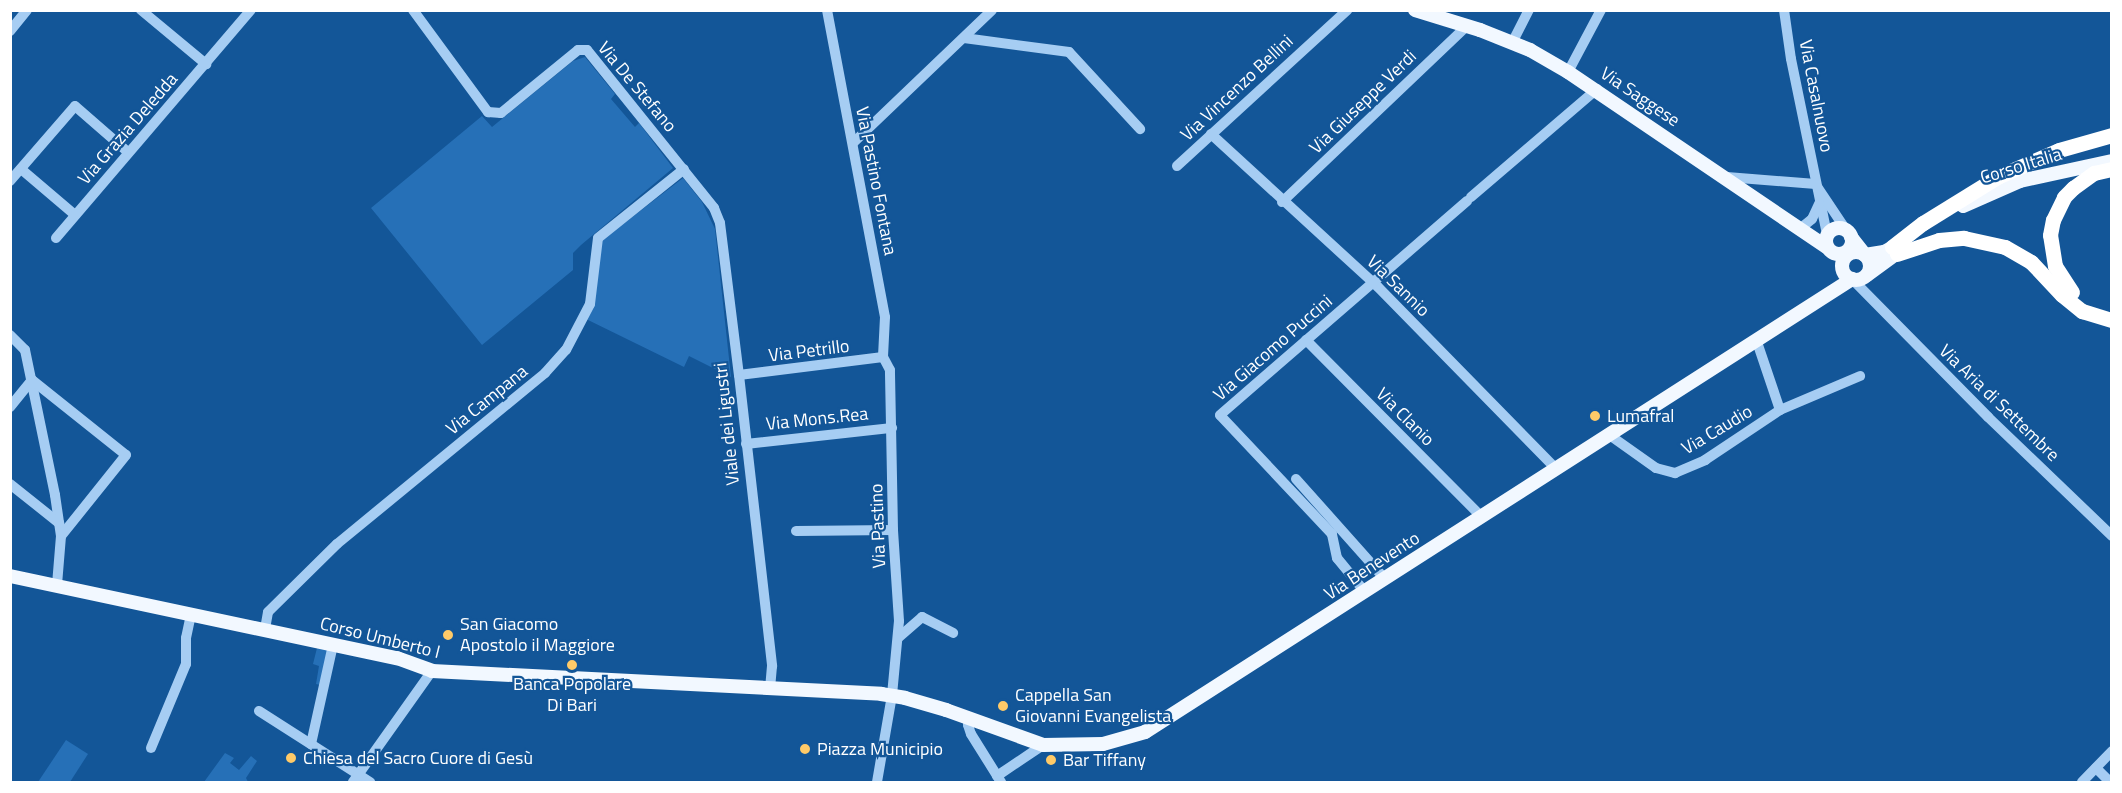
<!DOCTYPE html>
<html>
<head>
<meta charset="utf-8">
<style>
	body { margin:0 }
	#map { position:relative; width:2122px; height:793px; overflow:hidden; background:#135698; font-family:"Titillium Web",sans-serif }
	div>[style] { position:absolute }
	.green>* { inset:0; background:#2670b7 }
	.minor>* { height:10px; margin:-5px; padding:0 5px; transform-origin:5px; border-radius:5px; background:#a6cdf3 }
	.major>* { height:14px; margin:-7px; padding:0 7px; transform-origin:7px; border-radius:7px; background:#f2f8ff }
	.major>.ring { margin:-7px; padding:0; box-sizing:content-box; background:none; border:14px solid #f2f8ff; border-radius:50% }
	.highway>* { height:15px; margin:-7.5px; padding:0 7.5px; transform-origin:7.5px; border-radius:7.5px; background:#fff }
	.dots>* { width:16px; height:16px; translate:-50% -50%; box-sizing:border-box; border:3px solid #135698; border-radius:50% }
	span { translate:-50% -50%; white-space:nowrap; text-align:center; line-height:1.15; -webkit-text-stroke:4.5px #135698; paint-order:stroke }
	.street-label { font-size:18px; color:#fff }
	.poi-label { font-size:18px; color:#fff }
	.left { translate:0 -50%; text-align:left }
	.frame { position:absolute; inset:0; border:12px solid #fff; pointer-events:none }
</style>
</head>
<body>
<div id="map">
	<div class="green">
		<i style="clip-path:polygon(585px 57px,615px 94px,611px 99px,635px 127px,639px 123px,673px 168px,581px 245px,573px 253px,573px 270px,482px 345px,371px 208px,482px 116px,492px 127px,573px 61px)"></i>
		<i style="clip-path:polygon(683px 178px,702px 202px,715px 229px,731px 377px,689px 356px,684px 367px,586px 319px,601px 241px)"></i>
		<i style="clip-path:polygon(317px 648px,330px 650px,324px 686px,316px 684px,319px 666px,313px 664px)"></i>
		<i style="clip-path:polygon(66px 740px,88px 754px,70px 782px,38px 782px)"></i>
		<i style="clip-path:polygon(225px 753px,234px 758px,230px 763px,239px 770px,251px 756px,257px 761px,246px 778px,248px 782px,204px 782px)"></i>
	</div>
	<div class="minor">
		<i style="left:141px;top:10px;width:85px;rotate:39.7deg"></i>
		<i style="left:413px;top:10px;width:127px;rotate:53.7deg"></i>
		<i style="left:488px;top:112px;width:13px;rotate:4deg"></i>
		<i style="left:501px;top:113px;width:99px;rotate:-39.3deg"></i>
		<i style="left:578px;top:50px;width:9px"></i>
		<i style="left:587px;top:50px;width:203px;rotate:51.2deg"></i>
		<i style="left:714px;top:208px;width:16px;rotate:68deg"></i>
		<i style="left:720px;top:223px;width:153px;rotate:82.9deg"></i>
		<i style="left:739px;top:375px;width:293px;rotate:83.5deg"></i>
		<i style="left:772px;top:666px;width:21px;rotate:95deg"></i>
		<i style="left:827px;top:10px;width:312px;rotate:79.3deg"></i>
		<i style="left:885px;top:317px;width:40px;rotate:92.9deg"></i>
		<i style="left:1784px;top:10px;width:49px;rotate:81.9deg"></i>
		<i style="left:1791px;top:59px;width:180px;rotate:78.4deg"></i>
		<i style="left:10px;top:31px;width:27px;rotate:-51deg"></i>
		<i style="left:964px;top:38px;width:106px;rotate:7.6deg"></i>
		<i style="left:1069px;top:52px;width:105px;rotate:47.3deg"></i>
		<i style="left:1512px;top:43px;width:37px;rotate:-63deg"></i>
		<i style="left:1568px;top:72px;width:70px;rotate:-62deg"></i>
		<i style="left:1211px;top:134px;width:226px;rotate:42.5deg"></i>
		<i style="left:1378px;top:287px;width:253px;rotate:45.6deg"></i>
		<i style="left:853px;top:143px;width:192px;rotate:-43.7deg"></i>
		<i style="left:1177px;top:166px;width:231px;rotate:-42.5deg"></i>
		<i style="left:21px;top:169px;width:71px;rotate:40.4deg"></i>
		<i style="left:1727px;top:177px;width:89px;rotate:4.5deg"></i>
		<i style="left:10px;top:181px;width:99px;rotate:-49.1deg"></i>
		<i style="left:75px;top:106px;width:70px;rotate:41deg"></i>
		<i style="left:1818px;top:188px;width:50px;rotate:56.3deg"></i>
		<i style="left:1471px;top:197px;width:166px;rotate:-40.6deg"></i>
		<i style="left:1282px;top:202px;width:255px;rotate:-43.6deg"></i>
		<i style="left:1801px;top:228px;width:14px;rotate:-39deg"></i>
		<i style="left:1812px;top:219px;width:17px;rotate:-65deg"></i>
		<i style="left:56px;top:238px;width:300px;rotate:-49.5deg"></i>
		<i style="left:1852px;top:279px;width:194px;rotate:45.4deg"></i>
		<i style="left:1988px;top:417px;width:172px;rotate:43.8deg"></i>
		<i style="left:10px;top:335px;width:21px;rotate:45deg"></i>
		<i style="left:25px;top:350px;width:148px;rotate:78.3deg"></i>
		<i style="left:55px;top:495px;width:41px;rotate:81.7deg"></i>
		<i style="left:61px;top:536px;width:49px;rotate:94.7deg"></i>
		<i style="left:1756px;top:339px;width:75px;rotate:71.3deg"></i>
		<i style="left:1306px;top:340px;width:248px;rotate:45.2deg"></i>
		<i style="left:739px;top:375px;width:145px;rotate:-7.1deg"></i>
		<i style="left:32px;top:380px;width:120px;rotate:38.6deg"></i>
		<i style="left:126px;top:455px;width:104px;rotate:128.7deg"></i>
		<i style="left:10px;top:407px;width:35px;rotate:-51deg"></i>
		<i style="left:1608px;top:434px;width:59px;rotate:35.3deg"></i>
		<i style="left:1656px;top:468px;width:20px;rotate:15deg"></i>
		<i style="left:1675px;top:473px;width:33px;rotate:-23deg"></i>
		<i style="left:1705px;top:460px;width:90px;rotate:-33.7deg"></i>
		<i style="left:1780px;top:410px;width:87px;rotate:-23deg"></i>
		<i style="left:746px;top:444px;width:147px;rotate:-6.3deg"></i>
		<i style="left:1296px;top:479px;width:134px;rotate:48.3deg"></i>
		<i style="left:10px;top:484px;width:63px;rotate:38.5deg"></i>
		<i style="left:796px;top:531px;width:97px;rotate:-0.6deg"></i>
		<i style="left:1365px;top:592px;width:44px;rotate:-129.5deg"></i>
		<i style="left:1337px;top:558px;width:25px;rotate:-102deg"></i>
		<i style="left:1332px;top:534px;width:163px;rotate:-133.3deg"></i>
		<i style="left:1220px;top:415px;width:327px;rotate:-40.9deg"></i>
		<i style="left:265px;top:629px;width:17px;rotate:-80deg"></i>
		<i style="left:268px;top:612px;width:97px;rotate:-44.6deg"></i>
		<i style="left:337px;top:544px;width:269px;rotate:-39.4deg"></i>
		<i style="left:545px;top:373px;width:31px;rotate:-48deg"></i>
		<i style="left:566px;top:350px;width:52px;rotate:-62.4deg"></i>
		<i style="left:590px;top:304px;width:66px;rotate:-83.1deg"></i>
		<i style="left:598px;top:238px;width:110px;rotate:-38.7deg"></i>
		<i style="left:898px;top:638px;width:32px;rotate:-41deg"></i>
		<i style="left:922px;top:617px;width:35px;rotate:27deg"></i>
		<i style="left:259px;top:711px;width:132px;rotate:32.6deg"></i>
		<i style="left:969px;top:719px;width:6px;rotate:99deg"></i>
		<i style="left:968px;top:725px;width:9px;rotate:72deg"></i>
		<i style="left:971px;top:734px;width:57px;rotate:58deg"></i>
		<i style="left:311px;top:744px;width:101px;rotate:-77.5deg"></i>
		<i style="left:151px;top:748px;width:91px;rotate:-67.4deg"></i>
		<i style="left:186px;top:664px;width:26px;rotate:-90deg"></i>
		<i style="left:186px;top:638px;width:25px;rotate:-78deg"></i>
		<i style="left:2096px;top:768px;width:20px;rotate:45deg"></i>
		<i style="left:997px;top:776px;width:55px;rotate:-34deg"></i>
		<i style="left:353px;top:782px;width:136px;rotate:-54.6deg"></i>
		<i style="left:877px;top:782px;width:88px;rotate:-80.2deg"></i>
		<i style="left:892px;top:695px;width:74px;rotate:-84.6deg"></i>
		<i style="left:899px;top:621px;width:91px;rotate:-93.8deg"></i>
		<i style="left:893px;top:530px;width:160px;rotate:-91.1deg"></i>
		<i style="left:890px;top:370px;width:15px;rotate:-118deg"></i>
		<i style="left:2082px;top:782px;width:43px;rotate:-45.9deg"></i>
	</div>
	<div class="major">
		<i style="left:1415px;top:10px;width:68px;rotate:17.1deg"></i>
		<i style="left:1480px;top:30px;width:54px;rotate:21.8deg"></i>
		<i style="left:1530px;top:50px;width:44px;rotate:30.1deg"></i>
		<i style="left:1568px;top:72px;width:312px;rotate:34.1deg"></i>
		<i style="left:1963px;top:206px;width:62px;rotate:-23.7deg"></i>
		<i style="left:2020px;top:181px;width:94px;rotate:-12.3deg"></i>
		<i class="ring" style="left:1826px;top:228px;width:12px;height:12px"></i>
		<i style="left:1851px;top:237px;width:23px;rotate:52deg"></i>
		<i style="left:1865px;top:255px;width:19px;rotate:-9deg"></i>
		<i style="left:1884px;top:252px;width:18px;rotate:-29deg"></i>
		<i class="ring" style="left:1842px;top:252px;width:14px;height:14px"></i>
		<i style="left:1867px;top:275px;width:46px;rotate:-36.1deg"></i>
		<i style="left:10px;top:576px;width:396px;rotate:12deg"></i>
		<i style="left:397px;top:658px;width:37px;rotate:20deg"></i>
		<i style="left:432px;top:671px;width:450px;rotate:2.9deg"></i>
		<i style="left:881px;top:694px;width:24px;rotate:9deg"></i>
		<i style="left:905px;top:698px;width:43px;rotate:16.3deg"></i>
		<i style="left:946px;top:710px;width:103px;rotate:19.8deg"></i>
		<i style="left:1043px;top:745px;width:60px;rotate:-1deg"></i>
		<i style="left:1103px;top:744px;width:44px;rotate:-15.9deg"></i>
		<i style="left:1145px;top:732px;width:840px;rotate:-32.65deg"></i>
	</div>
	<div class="highway">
		<i style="left:1892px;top:247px;width:39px;rotate:-38deg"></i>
		<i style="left:1923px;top:223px;width:89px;rotate:-31.7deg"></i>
		<i style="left:1999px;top:176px;width:65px;rotate:-23.4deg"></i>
		<i style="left:2059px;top:150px;width:55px;rotate:-15.8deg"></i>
		<i style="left:1897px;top:254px;width:44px;rotate:-18.4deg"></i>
		<i style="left:1939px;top:240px;width:25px;rotate:-5deg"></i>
		<i style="left:1964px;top:238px;width:42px;rotate:12.4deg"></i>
		<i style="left:2005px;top:247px;width:30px;rotate:30deg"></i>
		<i style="left:2031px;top:262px;width:45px;rotate:46.8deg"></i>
		<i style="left:2062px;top:295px;width:26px;rotate:39deg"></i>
		<i style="left:2082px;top:311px;width:31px;rotate:17deg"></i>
		<i style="left:2072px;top:292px;width:31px;rotate:-123deg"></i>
		<i style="left:2055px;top:266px;width:31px;rotate:-99deg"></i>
		<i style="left:2050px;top:235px;width:15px;rotate:-79deg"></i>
		<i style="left:2053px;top:220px;width:25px;rotate:-64deg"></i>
		<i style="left:2064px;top:197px;width:13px;rotate:-45deg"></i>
		<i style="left:2073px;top:188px;width:26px;rotate:-36deg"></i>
		<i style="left:2094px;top:173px;width:18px;rotate:-13deg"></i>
	</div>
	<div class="dots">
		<i style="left:1595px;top:416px;background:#ffca68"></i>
		<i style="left:448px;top:635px;background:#ffca68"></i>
		<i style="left:572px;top:665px;background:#ffca68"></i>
		<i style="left:1003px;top:706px;background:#ffca68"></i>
		<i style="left:805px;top:749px;background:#ffca68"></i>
		<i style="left:291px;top:758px;background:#ffca68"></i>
		<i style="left:1051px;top:760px;background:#ffca68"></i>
	</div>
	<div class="street-label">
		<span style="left:637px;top:87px;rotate:50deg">Via De Stefano</span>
		<span style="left:1237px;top:88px;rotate:-43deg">Via Vincenzo Bellini</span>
		<span style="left:1816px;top:96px;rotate:79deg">Via Casalnuovo</span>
		<span style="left:1640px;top:97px;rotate:34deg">Via Saggese</span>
		<span style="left:1363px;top:102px;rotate:-44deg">Via Giuseppe Verdi</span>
		<span style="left:128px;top:129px;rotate:-49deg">Via Grazia Deledda</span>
		<span style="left:2021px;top:166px;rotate:-17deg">Corso Italia</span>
		<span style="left:876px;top:181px;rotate:79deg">Via Pastino Fontana</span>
		<span style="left:1398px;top:286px;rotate:44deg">Via Sannio</span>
		<span style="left:1273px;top:348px;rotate:-41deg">Via Giacomo Puccini</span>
		<span style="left:809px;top:351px;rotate:-7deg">Via Petrillo</span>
		<span style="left:487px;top:400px;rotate:-39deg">Via Campana</span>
		<span style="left:1999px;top:403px;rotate:44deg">Via Aria di Settembre</span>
		<span style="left:1405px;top:417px;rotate:45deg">Via Clanio</span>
		<span style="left:817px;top:419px;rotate:-6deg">Via Mons.Rea</span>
		<span style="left:727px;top:424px;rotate:-96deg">Viale dei Ligustri</span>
		<span style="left:1717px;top:430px;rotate:-31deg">Via Caudio</span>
		<span style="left:878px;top:526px;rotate:-92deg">Via Pastino</span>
		<span style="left:1372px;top:566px;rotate:-33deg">Via Benevento</span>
		<span style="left:380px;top:638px;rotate:14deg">Corso Umberto I</span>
	</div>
	<div class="poi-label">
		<span class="left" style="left:1607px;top:416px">Lumafral</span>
		<span class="left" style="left:460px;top:635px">San Giacomo<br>Apostolo il Maggiore</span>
		<span style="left:572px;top:695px">Banca Popolare<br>Di Bari</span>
		<span class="left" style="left:1015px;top:706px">Cappella San<br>Giovanni Evangelista</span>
		<span class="left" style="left:817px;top:749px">Piazza Municipio</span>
		<span class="left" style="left:303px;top:758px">Chiesa del Sacro Cuore di Gesù</span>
		<span class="left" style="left:1063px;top:760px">Bar Tiffany</span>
	</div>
	<div class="frame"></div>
</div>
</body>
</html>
